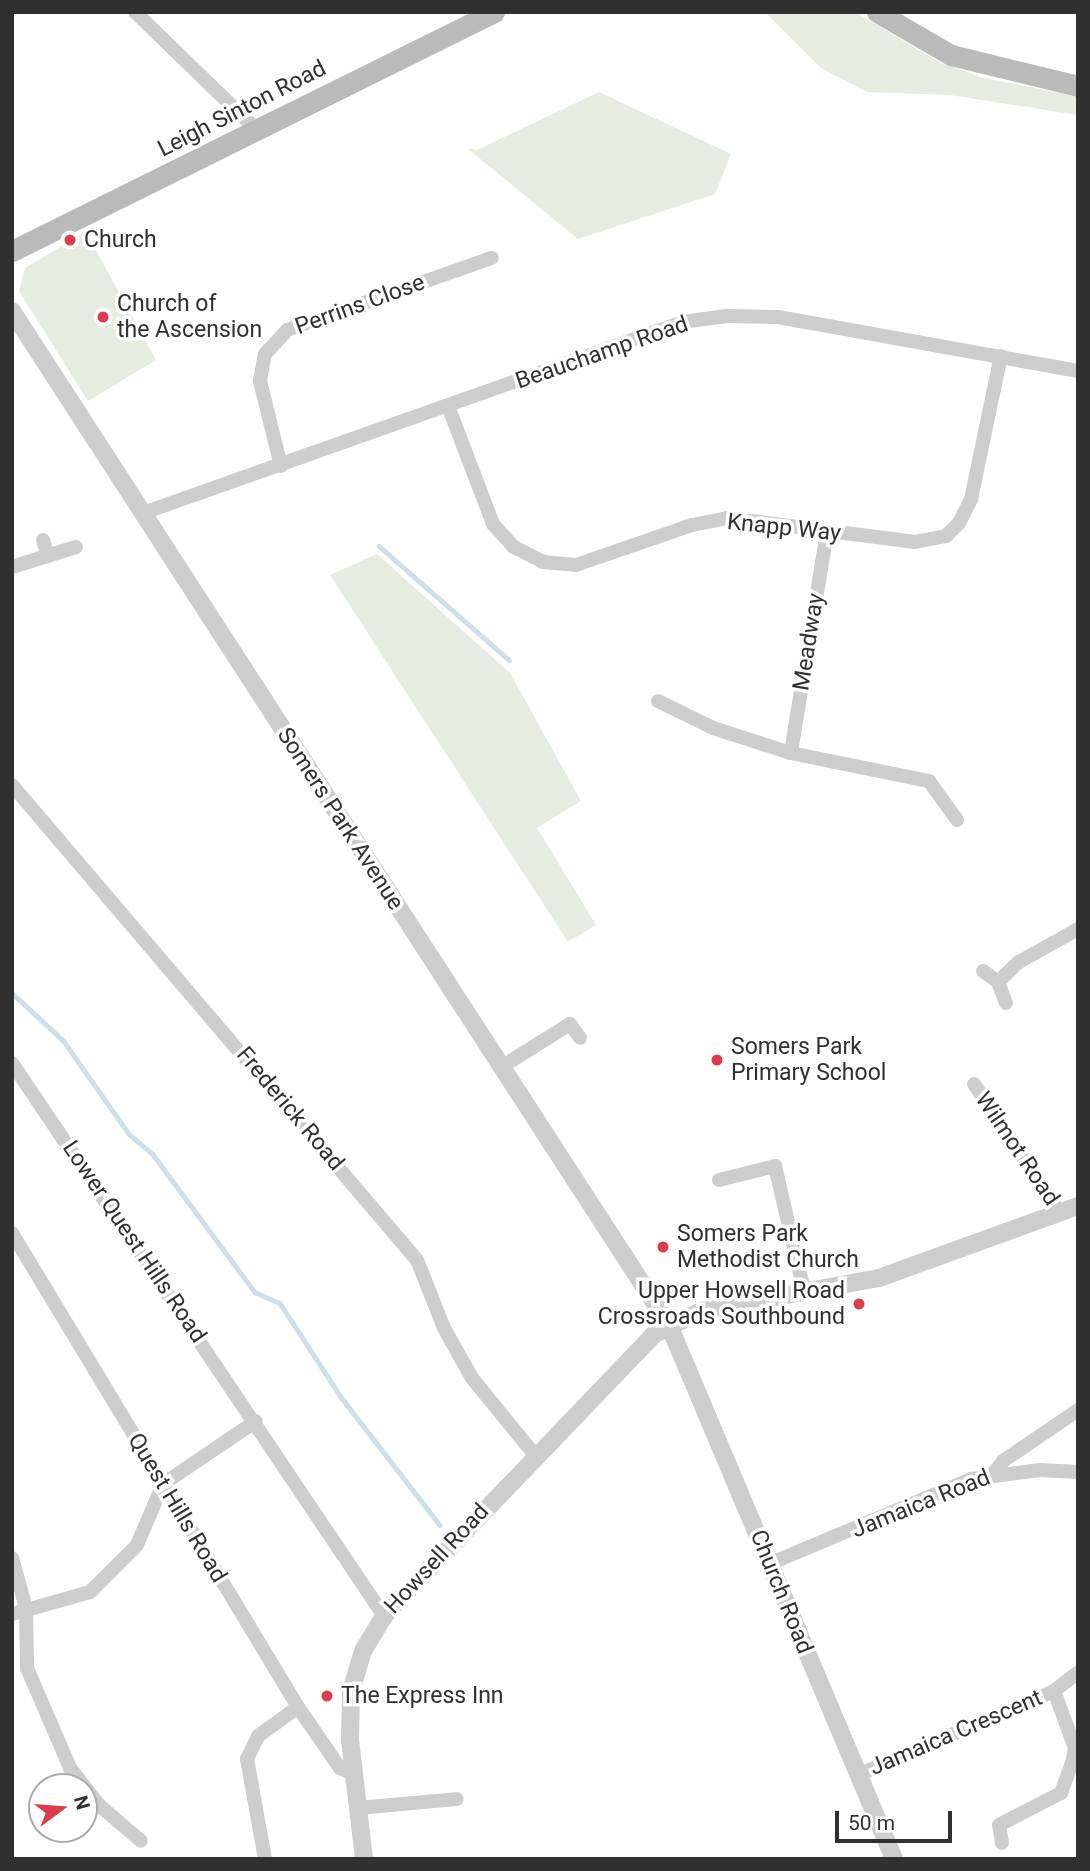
<!DOCTYPE html>
<html>
<head>
<meta charset="utf-8">
<style>
	body { margin:0 }
	#map { position:relative; width:1090px; height:1871px; overflow:hidden; background:#fff; font-family:Roboto,sans-serif }
	div>[style] { position:absolute }
	.green>* { inset:0; background:#e6ecdf }
	.stream>* { height:4.5px; margin:-2.25px; padding:0 2.25px; transform-origin:2.25px; border-radius:2.25px; background:#ccdfeb }
	.minor>* { height:14px; margin:-7px; padding:0 7px; transform-origin:7px; border-radius:7px; background:#cdcdcd }
	.tertiary>* { height:18px; margin:-9px; padding:0 9px; transform-origin:9px; border-radius:9px; background:#cdcdcd }
	.secondary>* { height:21px; margin:-10.5px; padding:0 10.5px; transform-origin:10.5px; border-radius:10.5px; background:#bababa }
	.dots>* { width:19px; height:19px; translate:-50% -50%; box-sizing:border-box; border:4px solid #fff; border-radius:50% }
	span { translate:-50% -50%; white-space:nowrap; text-align:center; line-height:1.15; -webkit-text-stroke:7px #fff; paint-order:stroke }
	.street-label { font-size:23px; color:#303030 }
	.poi-label { font-size:23px; color:#303030 }
	.left { translate:0 -50%; text-align:left }
	.right { translate:-100% -50%; text-align:right }
	.frame { position:absolute; inset:0; border:14px solid #303030; pointer-events:none }
	.north { position:absolute; left:28px; top:1773px; width:70px; height:70px; box-sizing:border-box; background:#fff; border:2px solid #acacac; border-radius:50%; rotate:74deg; font-size:19px; font-weight:700; line-height:28px; text-align:center; color:#303030 }
	.north::after { content:''; display:block; margin:auto; width:24px; height:32px; background:#dd3d4b; clip-path:polygon(50% 0,100% 100%,50% 72%,0 100%) }
	.scale { position:absolute; left:835px; top:1811px; width:117px; height:32px; box-sizing:border-box; border:4px solid #303030; border-top:0; padding-left:9px; font-size:21px; line-height:24px; white-space:nowrap; color:#303030; -webkit-text-stroke:5px #fff; paint-order:stroke }
</style>
</head>
<body>
<div id="map">
	<div class="green">
		<i style="clip-path:polygon(765px 12px,855px 12px,941px 63px,981px 77px,1078px 97px,1078px 115px,950px 95px,867px 92px,821px 68px)"></i>
		<i style="clip-path:polygon(599px 92px,731px 154px,715px 194px,578px 239px,468px 149px,477px 150px)"></i>
		<i style="clip-path:polygon(86px 232px,156px 360px,88px 401px,19px 291px,25px 268px)"></i>
		<i style="clip-path:polygon(377px 554px,510px 673px,581px 801px,537px 828px,596px 925px,568px 942px,330px 575px)"></i>
	</div>
	<div class="stream">
		<i style="left:379px;top:546px;width:173px;rotate:41.2deg"></i>
		<i style="left:12px;top:993px;width:69px;rotate:42.7deg"></i>
		<i style="left:63px;top:1040px;width:115px;rotate:54.9deg"></i>
		<i style="left:129px;top:1134px;width:30px;rotate:40deg"></i>
		<i style="left:152px;top:1153px;width:173px;rotate:53.5deg"></i>
		<i style="left:255px;top:1292px;width:27px;rotate:24deg"></i>
		<i style="left:280px;top:1303px;width:112px;rotate:57deg"></i>
		<i style="left:341px;top:1397px;width:162px;rotate:52.3deg"></i>
	</div>
	<div class="minor">
		<i style="left:135px;top:12px;width:171px;rotate:44.1deg"></i>
		<i style="left:448px;top:406px;width:126px;rotate:69.1deg"></i>
		<i style="left:493px;top:524px;width:31px;rotate:48deg"></i>
		<i style="left:514px;top:547px;width:33px;rotate:27deg"></i>
		<i style="left:543px;top:562px;width:33px;rotate:5deg"></i>
		<i style="left:576px;top:565px;width:123px;rotate:-19deg"></i>
		<i style="left:692px;top:525px;width:37px;rotate:-11deg"></i>
		<i style="left:728px;top:518px;width:189px;rotate:7.3deg"></i>
		<i style="left:915px;top:542px;width:32px;rotate:-11deg"></i>
		<i style="left:946px;top:536px;width:18px;rotate:-45deg"></i>
		<i style="left:959px;top:523px;width:27px;rotate:-63deg"></i>
		<i style="left:971px;top:499px;width:146px;rotate:-78.2deg"></i>
		<i style="left:281px;top:466px;width:88px;rotate:-103.9deg"></i>
		<i style="left:260px;top:381px;width:27px;rotate:-80deg"></i>
		<i style="left:265px;top:354px;width:33px;rotate:-47deg"></i>
		<i style="left:287px;top:330px;width:217px;rotate:-19.4deg"></i>
		<i style="left:143px;top:513px;width:573px;rotate:-19.48deg"></i>
		<i style="left:683px;top:322px;width:44px;rotate:-7.8deg"></i>
		<i style="left:727px;top:316px;width:51px;rotate:1.1deg"></i>
		<i style="left:778px;top:317px;width:305px;rotate:10.2deg"></i>
		<i style="left:827px;top:532px;width:224px;rotate:99.3deg"></i>
		<i style="left:791px;top:753px;width:141px;rotate:11.5deg"></i>
		<i style="left:929px;top:781px;width:48px;rotate:54.3deg"></i>
		<i style="left:43px;top:540px;width:17px;rotate:73deg"></i>
		<i style="left:12px;top:567px;width:67px;rotate:-17.4deg"></i>
		<i style="left:658px;top:701px;width:61px;rotate:26.1deg"></i>
		<i style="left:713px;top:728px;width:82px;rotate:17.8deg"></i>
		<i style="left:12px;top:785px;width:624px;rotate:49.55deg"></i>
		<i style="left:417px;top:1260px;width:73px;rotate:68.3deg"></i>
		<i style="left:444px;top:1328px;width:57px;rotate:60.8deg"></i>
		<i style="left:472px;top:1378px;width:98px;rotate:50.8deg"></i>
		<i style="left:983px;top:971px;width:19px;rotate:36deg"></i>
		<i style="left:1006px;top:1003px;width:22px;rotate:-111deg"></i>
		<i style="left:998px;top:982px;width:29px;rotate:-44deg"></i>
		<i style="left:1019px;top:962px;width:68px;rotate:-29.2deg"></i>
		<i style="left:12px;top:1063px;width:666px;rotate:56.07deg"></i>
		<i style="left:503px;top:1066px;width:79px;rotate:-32.1deg"></i>
		<i style="left:570px;top:1024px;width:17px;rotate:54deg"></i>
		<i style="left:974px;top:1084px;width:155px;rotate:56.3deg"></i>
		<i style="left:719px;top:1180px;width:58px;rotate:-14deg"></i>
		<i style="left:775px;top:1166px;width:132px;rotate:76.9deg"></i>
		<i style="left:12px;top:1233px;width:554px;rotate:58.89deg"></i>
		<i style="left:298px;top:1707px;width:74px;rotate:55.5deg"></i>
		<i style="left:340px;top:1768px;width:14px;rotate:25deg"></i>
		<i style="left:994px;top:1473px;width:15px;rotate:-53deg"></i>
		<i style="left:1003px;top:1461px;width:91px;rotate:-34.2deg"></i>
		<i style="left:12px;top:1558px;width:52px;rotate:74.4deg"></i>
		<i style="left:26px;top:1608px;width:60px;rotate:89deg"></i>
		<i style="left:27px;top:1668px;width:109px;rotate:66.7deg"></i>
		<i style="left:70px;top:1768px;width:47px;rotate:51.9deg"></i>
		<i style="left:99px;top:1805px;width:55px;rotate:40.6deg"></i>
		<i style="left:769px;top:1564px;width:219px;rotate:-22.8deg"></i>
		<i style="left:971px;top:1479px;width:70px;rotate:-7.4deg"></i>
		<i style="left:1040px;top:1470px;width:38px;rotate:3deg"></i>
		<i style="left:12px;top:1614px;width:81px;rotate:-15.8deg"></i>
		<i style="left:90px;top:1592px;width:66px;rotate:-45deg"></i>
		<i style="left:137px;top:1545px;width:66px;rotate:-66.9deg"></i>
		<i style="left:163px;top:1484px;width:112px;rotate:-34.1deg"></i>
		<i style="left:858px;top:1775px;width:213px;rotate:-23.2deg"></i>
		<i style="left:1054px;top:1691px;width:31px;rotate:-38deg"></i>
		<i style="left:357px;top:1808px;width:100px;rotate:-5.1deg"></i>
		<i style="left:1002px;top:1843px;width:18px;rotate:-99deg"></i>
		<i style="left:999px;top:1825px;width:70px;rotate:-27.3deg"></i>
		<i style="left:1061px;top:1793px;width:32px;rotate:-70deg"></i>
		<i style="left:1072px;top:1763px;width:15px;rotate:-79deg"></i>
		<i style="left:1075px;top:1748px;width:61px;rotate:-110.2deg"></i>
		<i style="left:265px;top:1859px;width:102px;rotate:-100.2deg"></i>
		<i style="left:247px;top:1759px;width:25px;rotate:-64deg"></i>
		<i style="left:258px;top:1736px;width:49px;rotate:-35.9deg"></i>
	</div>
	<div class="tertiary">
		<i style="left:12px;top:311px;width:1208px;rotate:57.06deg"></i>
		<i style="left:669px;top:1325px;width:579px;rotate:67.15deg"></i>
		<i style="left:364px;top:1859px;width:120px;rotate:-96.7deg"></i>
		<i style="left:350px;top:1740px;width:49px;rotate:-88.8deg"></i>
		<i style="left:351px;top:1691px;width:42px;rotate:-73.3deg"></i>
		<i style="left:363px;top:1651px;width:41px;rotate:-59deg"></i>
		<i style="left:384px;top:1616px;width:389px;rotate:-46.2deg"></i>
		<i style="left:653px;top:1335px;width:54px;rotate:-26.6deg"></i>
		<i style="left:701px;top:1311px;width:181px;rotate:-10.5deg"></i>
		<i style="left:879px;top:1278px;width:212px;rotate:-19.9deg"></i>
	</div>
	<div class="secondary">
		<i style="left:877px;top:12px;width:86px;rotate:30.2deg"></i>
		<i style="left:951px;top:55px;width:131px;rotate:13.7deg"></i>
		<i style="left:12px;top:251px;width:538px;rotate:-26.37deg"></i>
	</div>
	<div class="dots">
		<i style="left:70px;top:240px;background:#dd3d4b"></i>
		<i style="left:103px;top:317px;background:#dd3d4b"></i>
		<i style="left:717px;top:1060px;background:#dd3d4b"></i>
		<i style="left:663px;top:1247px;background:#dd3d4b"></i>
		<i style="left:859px;top:1304px;background:#dd3d4b"></i>
		<i style="left:327px;top:1696px;background:#dd3d4b"></i>
	</div>
	<div class="street-label">
		<span style="left:242px;top:109px;rotate:-27deg">Leigh Sinton Road</span>
		<span style="left:360px;top:305px;rotate:-20deg">Perrins Close</span>
		<span style="left:602px;top:353px;rotate:-19deg">Beauchamp Road</span>
		<span style="left:784px;top:528px;rotate:6deg">Knapp Way</span>
		<span style="left:809px;top:642px;rotate:-81deg">Meadway</span>
		<span style="left:340px;top:819px;rotate:57deg">Somers Park Avenue</span>
		<span style="left:290px;top:1109px;rotate:50deg">Frederick Road</span>
		<span style="left:1017px;top:1149px;rotate:56deg">Wilmot Road</span>
		<span style="left:134px;top:1242px;rotate:56deg">Lower Quest Hills Road</span>
		<span style="left:921px;top:1504px;rotate:-22deg">Jamaica Road</span>
		<span style="left:177px;top:1508px;rotate:59deg">Quest Hills Road</span>
		<span style="left:437px;top:1559px;rotate:-47deg">Howsell Road</span>
		<span style="left:781px;top:1592px;rotate:68deg">Church Road</span>
		<span style="left:956px;top:1733px;rotate:-23deg">Jamaica Crescent</span>
	</div>
	<div class="poi-label">
		<span class="left" style="left:84px;top:240px">Church</span>
		<span class="left" style="left:117px;top:317px">Church of<br>the Ascension</span>
		<span class="left" style="left:731px;top:1060px">Somers Park<br>Primary School</span>
		<span class="left" style="left:677px;top:1247px">Somers Park<br>Methodist Church</span>
		<span class="right" style="left:845px;top:1304px">Upper Howsell Road<br>Crossroads Southbound</span>
		<span class="left" style="left:341px;top:1696px">The Express Inn</span>
	</div>
	<div class="frame"></div>
	<div class="north">N</div>
	<div class="scale">50 m</div>
</div>
</body>
</html>
